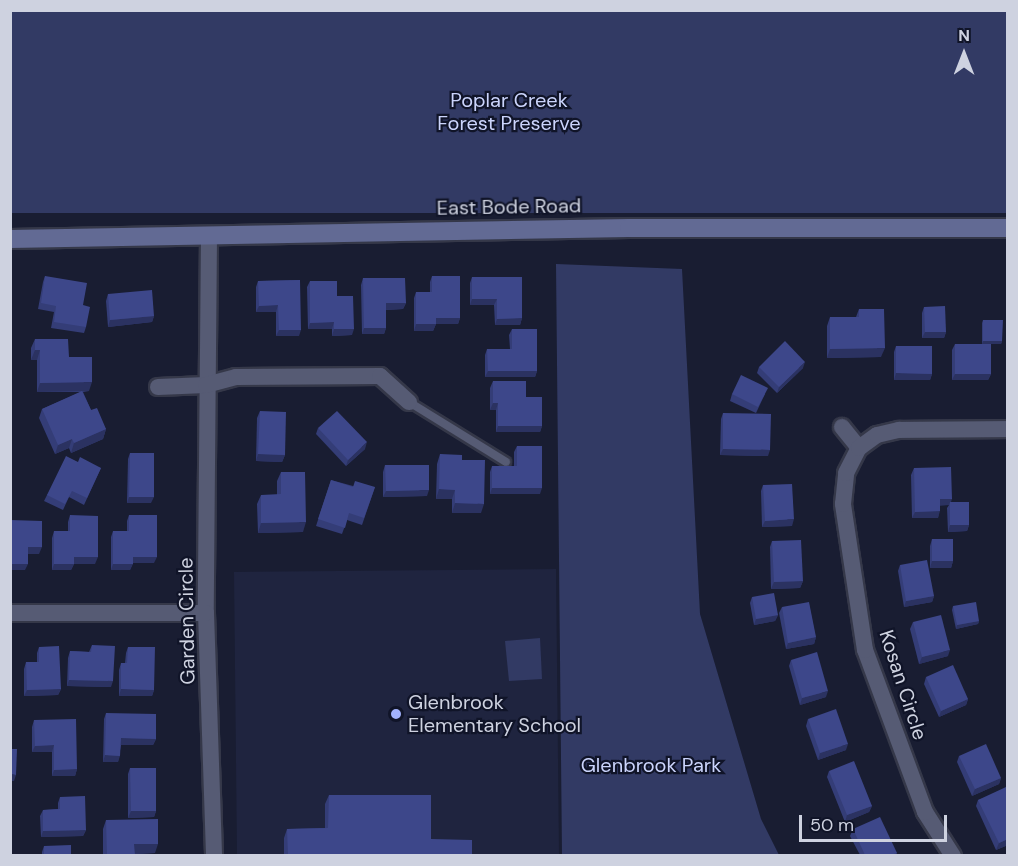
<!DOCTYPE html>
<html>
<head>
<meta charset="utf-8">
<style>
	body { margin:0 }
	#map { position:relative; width:1018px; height:866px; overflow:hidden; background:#191d32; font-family:"DM Sans",sans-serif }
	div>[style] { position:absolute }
	.built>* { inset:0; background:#1f243f }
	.green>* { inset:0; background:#323a64 }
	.roads { filter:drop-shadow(2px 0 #353849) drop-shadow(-2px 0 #353849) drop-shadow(0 2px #353849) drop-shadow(0 -2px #353849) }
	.lane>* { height:8px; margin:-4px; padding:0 4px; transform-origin:4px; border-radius:4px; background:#565b74 }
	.street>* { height:16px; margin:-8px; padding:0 8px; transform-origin:8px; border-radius:8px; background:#565b74 }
	.secondary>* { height:18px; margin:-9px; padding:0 9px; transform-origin:9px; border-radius:9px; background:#626a94 }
	.wall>* { inset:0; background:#343d77 }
	.shaded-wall>* { inset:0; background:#2b3261 }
	.building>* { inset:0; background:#3d478a }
	.dots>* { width:16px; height:16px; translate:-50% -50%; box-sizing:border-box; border:3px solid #101428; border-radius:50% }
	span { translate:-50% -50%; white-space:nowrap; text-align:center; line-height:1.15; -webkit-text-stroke:4.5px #101428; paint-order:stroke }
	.park-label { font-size:20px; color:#cbd4fc }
	.street-label { font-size:20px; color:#ced2e0 }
	.poi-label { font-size:20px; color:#ced2e0 }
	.left { translate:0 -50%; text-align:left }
	.frame { position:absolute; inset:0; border:12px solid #ced2e0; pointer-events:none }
	.north { position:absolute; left:934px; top:24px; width:60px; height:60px; -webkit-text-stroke:4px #101428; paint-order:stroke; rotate:0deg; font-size:16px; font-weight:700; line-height:24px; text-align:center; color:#ced2e0 }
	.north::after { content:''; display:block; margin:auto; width:21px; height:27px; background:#ced2e0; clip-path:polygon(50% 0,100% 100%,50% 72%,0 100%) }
	.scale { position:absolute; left:799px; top:815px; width:148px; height:27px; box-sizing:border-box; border:3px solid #ced2e0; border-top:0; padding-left:8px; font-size:18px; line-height:21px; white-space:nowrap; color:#ced2e0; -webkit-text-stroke:4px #101428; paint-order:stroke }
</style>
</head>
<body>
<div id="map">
	<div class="built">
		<i style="clip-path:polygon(556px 569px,559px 855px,237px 855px,234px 572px)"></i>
	</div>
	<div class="green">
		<i style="clip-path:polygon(11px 10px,1007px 11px,1007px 213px,11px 213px)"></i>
		<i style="clip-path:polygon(556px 264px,682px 269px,700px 614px,761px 819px,779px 855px,562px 855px)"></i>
		<i style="clip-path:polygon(540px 638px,542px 679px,509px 681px,505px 641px)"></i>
	</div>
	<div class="roads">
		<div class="lane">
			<i style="left:409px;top:402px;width:114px;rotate:31.7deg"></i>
		</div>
		<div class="street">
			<i style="left:209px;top:235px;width:378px;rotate:90.5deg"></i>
			<i style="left:206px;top:613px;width:243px;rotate:88.1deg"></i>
			<i style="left:158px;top:387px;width:48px;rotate:-2.4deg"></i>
			<i style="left:206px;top:385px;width:31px;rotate:-15deg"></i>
			<i style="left:236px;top:377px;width:144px;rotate:-0.4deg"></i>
			<i style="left:380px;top:376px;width:39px;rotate:42deg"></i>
			<i style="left:842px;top:427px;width:27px;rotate:51deg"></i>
			<i style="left:10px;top:613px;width:196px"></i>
			<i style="left:953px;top:856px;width:52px;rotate:-122.5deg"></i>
			<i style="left:925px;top:812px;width:173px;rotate:-110.3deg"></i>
			<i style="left:865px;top:650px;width:148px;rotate:-98.6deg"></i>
			<i style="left:843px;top:504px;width:31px;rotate:-84deg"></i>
			<i style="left:846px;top:473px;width:28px;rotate:-63deg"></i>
			<i style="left:859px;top:448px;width:22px;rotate:-36deg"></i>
			<i style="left:877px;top:435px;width:23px;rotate:-13deg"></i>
			<i style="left:899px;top:430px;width:109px;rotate:-0.5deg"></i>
		</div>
		<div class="secondary">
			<i style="left:10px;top:239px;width:619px;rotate:-1.02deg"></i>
			<i style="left:629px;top:228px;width:379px"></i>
		</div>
	</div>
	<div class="wall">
		<i style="clip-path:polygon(45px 276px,83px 305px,86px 327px,84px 333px,51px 328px,54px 312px,38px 309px,43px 282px)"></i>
		<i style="clip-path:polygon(432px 276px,460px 318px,458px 324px,436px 324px,433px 331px,414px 331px,414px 298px,416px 292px,430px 292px,430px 282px)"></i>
		<i style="clip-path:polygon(472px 277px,522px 318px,520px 325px,495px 325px,494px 305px,470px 305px,470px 283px)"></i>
		<i style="clip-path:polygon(363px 278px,406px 303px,403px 309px,386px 310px,386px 328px,384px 334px,362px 334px,361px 285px)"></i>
		<i style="clip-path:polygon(300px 280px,299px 336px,276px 336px,276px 312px,256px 312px,256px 287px,258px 281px)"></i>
		<i style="clip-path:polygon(310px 281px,337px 296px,352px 335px,332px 336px,332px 329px,308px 329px,307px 287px)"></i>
		<i style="clip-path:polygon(108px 294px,154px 316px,152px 322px,108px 327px,106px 301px)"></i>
		<i style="clip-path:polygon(924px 307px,946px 332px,944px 338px,922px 338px,922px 313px)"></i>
		<i style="clip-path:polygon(859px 309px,881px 357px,827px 358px,827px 326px,830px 317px,856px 317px)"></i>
		<i style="clip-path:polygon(983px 320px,1002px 341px,1001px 344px,982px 344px,982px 323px)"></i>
		<i style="clip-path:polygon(512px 329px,537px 371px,535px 377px,485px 377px,485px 355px,487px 349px,510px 349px,509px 335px)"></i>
		<i style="clip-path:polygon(35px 339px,69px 357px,89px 391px,83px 392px,91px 410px,106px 429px,103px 439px,71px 453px,69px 448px,55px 454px,39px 418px,42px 409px,81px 392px,37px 392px,37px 360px,31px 360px,31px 348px)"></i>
		<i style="clip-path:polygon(955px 344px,991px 374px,988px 380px,952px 380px,952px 350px)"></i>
		<i style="clip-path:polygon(896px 346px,932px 374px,930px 380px,894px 380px,894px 352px)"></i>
		<i style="clip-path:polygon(759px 367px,803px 368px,777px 393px,757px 373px)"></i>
		<i style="clip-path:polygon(493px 381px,526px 397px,542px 426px,540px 432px,496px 432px,496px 410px,490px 410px,490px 388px)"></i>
		<i style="clip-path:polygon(732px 394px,765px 394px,756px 413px,730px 401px)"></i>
		<i style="clip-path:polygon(260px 411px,285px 455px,282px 462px,256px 461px,257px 418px)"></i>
		<i style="clip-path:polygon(723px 413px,768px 456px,720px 455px,721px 419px)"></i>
		<i style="clip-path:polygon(318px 428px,365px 449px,346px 466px,316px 434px)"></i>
		<i style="clip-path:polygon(517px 446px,540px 494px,490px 494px,490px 472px,492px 466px,514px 466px,514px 452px)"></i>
		<i style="clip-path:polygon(130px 453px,151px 503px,127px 503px,128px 459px)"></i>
		<i style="clip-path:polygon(440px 454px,462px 460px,481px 513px,452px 513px,452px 499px,436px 499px,437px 464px)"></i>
		<i style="clip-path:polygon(78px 462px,101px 468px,84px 505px,69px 497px,63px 510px,44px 501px,47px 495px)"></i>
		<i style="clip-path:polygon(385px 465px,427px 496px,383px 497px,383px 472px)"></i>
		<i style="clip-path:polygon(914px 468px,951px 502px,969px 525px,967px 531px,948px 532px,947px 508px,949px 505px,940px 505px,938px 518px,912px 518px,911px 475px)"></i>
		<i style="clip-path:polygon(281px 472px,303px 532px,258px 533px,257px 504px,261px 495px,277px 495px,277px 481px)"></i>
		<i style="clip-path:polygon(331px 480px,353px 486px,375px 487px,362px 525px,347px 520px,342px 534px,316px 526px)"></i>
		<i style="clip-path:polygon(763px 485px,792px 526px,762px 527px,761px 491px)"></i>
		<i style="clip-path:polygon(70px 515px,95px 564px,74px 564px,71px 570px,52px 570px,52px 538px,54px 531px,68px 531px,68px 522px)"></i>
		<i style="clip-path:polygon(129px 515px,154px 563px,133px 563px,130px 570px,111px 570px,111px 537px,113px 531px,127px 531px,127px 521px)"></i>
		<i style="clip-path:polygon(932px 539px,953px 561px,951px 568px,930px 568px,930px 546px)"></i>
		<i style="clip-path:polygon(772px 541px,803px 581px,800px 588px,771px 589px,770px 547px)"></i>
		<i style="clip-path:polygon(900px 565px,934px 596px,932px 602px,904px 607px,898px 571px)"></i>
		<i style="clip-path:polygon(752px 597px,778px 615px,775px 621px,754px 625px,750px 603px)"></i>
		<i style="clip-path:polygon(953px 606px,979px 621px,978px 624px,956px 629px,952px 610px)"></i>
		<i style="clip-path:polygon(782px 607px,816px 637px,814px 644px,786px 649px,779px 613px)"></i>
		<i style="clip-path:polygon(913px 622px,948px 656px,919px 664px,910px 629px)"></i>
		<i style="clip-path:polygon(92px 645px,111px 687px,67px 686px,68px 658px,70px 651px,89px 652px)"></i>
		<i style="clip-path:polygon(39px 647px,61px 689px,58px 695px,24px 696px,24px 669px,26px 662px,37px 662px,37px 653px)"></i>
		<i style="clip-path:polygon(128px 647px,154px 690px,152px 696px,119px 696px,119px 670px,121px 663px,125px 663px,126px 653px)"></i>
		<i style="clip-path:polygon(791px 660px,826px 697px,800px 705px,789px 666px)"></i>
		<i style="clip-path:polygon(926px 677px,968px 699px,966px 705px,939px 717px,924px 684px)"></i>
		<i style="clip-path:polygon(106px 713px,156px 739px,153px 745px,121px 745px,118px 762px,103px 762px,104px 719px)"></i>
		<i style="clip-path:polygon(808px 719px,846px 750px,818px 760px,806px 726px)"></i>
		<i style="clip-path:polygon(34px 720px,77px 769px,75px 776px,52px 776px,52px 752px,32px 752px,32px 727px)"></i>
		<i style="clip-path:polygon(959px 756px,1001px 778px,999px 784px,972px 796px,957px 762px)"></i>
		<i style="clip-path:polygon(130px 768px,156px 811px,154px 817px,128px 818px,128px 774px)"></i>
		<i style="clip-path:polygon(829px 771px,872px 806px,869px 812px,845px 822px,827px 777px)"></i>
		<i style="clip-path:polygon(1008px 790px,1008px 845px,996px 850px,976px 806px,978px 800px)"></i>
		<i style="clip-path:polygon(329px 795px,431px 839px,472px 855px,284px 855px,284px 838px,287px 829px,325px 828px,325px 804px)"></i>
		<i style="clip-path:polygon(60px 797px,86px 830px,83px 836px,41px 837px,40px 816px,43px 810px,58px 809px,58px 803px)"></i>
		<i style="clip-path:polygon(106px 820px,155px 853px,135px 854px,135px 855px,103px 855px,103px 829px)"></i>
		<i style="clip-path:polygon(853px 829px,897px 853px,896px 855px,860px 855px,850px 836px)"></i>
		<i style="clip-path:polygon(44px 846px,71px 855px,42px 855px,42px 852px)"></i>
	</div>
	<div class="shaded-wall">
		<i style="clip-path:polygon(472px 299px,497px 299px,494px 305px,470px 305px)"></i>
		<i style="clip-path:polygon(386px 303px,406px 303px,403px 309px,384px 310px)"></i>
		<i style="clip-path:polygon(278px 305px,276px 312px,256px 312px,259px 306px)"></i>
		<i style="clip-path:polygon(154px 316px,152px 322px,108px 327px,110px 320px)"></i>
		<i style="clip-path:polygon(436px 318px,460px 318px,458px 324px,433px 324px)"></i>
		<i style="clip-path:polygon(522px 318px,520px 325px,495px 325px,497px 319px)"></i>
		<i style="clip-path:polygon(334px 322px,332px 329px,308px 329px,310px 323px)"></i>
		<i style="clip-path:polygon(416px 324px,436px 324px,433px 331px,414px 331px)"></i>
		<i style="clip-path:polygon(364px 328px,386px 328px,384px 334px,362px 334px)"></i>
		<i style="clip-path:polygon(334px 329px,354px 329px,352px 335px,332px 336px)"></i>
		<i style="clip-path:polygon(279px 330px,301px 330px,299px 336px,276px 336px)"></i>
		<i style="clip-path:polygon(925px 332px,946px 332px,944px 338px,922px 338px)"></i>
		<i style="clip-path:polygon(983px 341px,1002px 341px,1001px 344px,982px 344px)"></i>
		<i style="clip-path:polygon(885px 348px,881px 357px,827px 358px,830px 349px)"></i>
		<i style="clip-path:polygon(35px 350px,40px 350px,37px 360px,31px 360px)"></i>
		<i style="clip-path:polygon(805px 362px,803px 368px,777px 393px,779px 387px)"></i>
		<i style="clip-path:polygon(488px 371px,537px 371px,535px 377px,485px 377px)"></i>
		<i style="clip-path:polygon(896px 373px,932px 374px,930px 380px,894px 380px)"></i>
		<i style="clip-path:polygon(955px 374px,991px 374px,988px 380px,952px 380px)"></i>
		<i style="clip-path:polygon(92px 382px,89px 391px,37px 392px,40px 383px)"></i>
		<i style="clip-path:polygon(493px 403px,498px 403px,496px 410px,490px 410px)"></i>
		<i style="clip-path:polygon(498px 426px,542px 426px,540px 432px,496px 432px)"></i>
		<i style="clip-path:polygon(106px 429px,103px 439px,71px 453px,74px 443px)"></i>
		<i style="clip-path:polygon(72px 439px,69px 448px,55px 454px,58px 445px)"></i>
		<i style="clip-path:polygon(367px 442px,365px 449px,346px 466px,348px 460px)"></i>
		<i style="clip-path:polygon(723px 449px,770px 450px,768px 456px,720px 455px)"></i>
		<i style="clip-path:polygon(258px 454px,285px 455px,282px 462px,256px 461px)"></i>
		<i style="clip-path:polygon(492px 488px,542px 488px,540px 494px,490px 494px)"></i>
		<i style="clip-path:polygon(439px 489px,455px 490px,452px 499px,436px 499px)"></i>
		<i style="clip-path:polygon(429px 490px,427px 496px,383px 497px,386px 491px)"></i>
		<i style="clip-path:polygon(129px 497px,154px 497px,151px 503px,127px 503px)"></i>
		<i style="clip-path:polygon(940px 499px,952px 499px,950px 505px,950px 502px,949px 505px,938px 506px)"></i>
		<i style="clip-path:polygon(455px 503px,484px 504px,481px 513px,452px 513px)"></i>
		<i style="clip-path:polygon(940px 511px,938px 518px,912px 518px,915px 512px)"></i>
		<i style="clip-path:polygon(794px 519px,792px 526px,762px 527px,765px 521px)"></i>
		<i style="clip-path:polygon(306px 522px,303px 532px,258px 533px,261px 523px)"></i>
		<i style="clip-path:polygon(950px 525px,969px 525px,967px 531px,948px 532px)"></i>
		<i style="clip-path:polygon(28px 547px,42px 547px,39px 554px,25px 554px)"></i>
		<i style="clip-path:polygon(74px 557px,98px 557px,95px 564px,71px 564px)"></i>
		<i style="clip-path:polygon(133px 557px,157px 557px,154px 563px,130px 563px)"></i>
		<i style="clip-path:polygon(932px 561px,953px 561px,951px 568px,930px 568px)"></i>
		<i style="clip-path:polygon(10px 564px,28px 564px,25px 570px,10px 570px)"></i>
		<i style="clip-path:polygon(54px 564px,74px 564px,71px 570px,52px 570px)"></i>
		<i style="clip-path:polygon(113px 564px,133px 564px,130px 570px,111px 570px)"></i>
		<i style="clip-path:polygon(803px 581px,800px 588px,771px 589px,774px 582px)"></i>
		<i style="clip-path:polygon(934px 596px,932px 602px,904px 607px,906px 601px)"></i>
		<i style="clip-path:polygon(778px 615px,775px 621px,754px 625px,756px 619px)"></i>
		<i style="clip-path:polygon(979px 621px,978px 624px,956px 629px,957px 625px)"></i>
		<i style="clip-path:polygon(816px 637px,814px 644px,786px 649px,788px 643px)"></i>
		<i style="clip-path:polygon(950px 650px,948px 656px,919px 664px,922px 657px)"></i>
		<i style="clip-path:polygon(69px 680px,113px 681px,111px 687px,67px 686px)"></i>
		<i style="clip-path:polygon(61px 689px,58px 695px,24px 696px,27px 690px)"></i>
		<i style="clip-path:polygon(121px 689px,154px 690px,152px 696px,119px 696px)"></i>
		<i style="clip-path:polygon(828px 691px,826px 697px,800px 705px,802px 698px)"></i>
		<i style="clip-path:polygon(968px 699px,966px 705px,939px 717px,941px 711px)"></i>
		<i style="clip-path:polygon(121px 738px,156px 739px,153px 745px,118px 745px)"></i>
		<i style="clip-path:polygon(848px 744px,846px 750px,818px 760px,820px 753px)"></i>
		<i style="clip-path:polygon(54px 745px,52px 752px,32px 752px,35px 746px)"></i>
		<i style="clip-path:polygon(105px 755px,120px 756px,118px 762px,103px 762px)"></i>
		<i style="clip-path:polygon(77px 769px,75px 776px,52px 776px,54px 770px)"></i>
		<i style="clip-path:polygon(10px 774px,16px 775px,14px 781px,10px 781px)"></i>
		<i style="clip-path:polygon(1001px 778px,999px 784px,972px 796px,975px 789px)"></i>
		<i style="clip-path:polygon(872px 806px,869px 812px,845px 822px,847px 815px)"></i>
		<i style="clip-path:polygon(131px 811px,156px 811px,154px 817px,128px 818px)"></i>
		<i style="clip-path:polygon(86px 830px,83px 836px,41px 837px,43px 831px)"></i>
		<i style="clip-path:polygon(1008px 839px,1008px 845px,996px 850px,999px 843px)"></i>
		<i style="clip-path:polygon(134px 844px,158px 844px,155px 853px,131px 854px)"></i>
	</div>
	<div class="building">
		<i style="clip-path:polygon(45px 276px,87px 283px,83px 305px,90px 307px,86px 327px,54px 322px,56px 306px,41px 303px)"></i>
		<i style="clip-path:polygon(432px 276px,460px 276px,460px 318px,436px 318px,436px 324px,416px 324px,416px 292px,432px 292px)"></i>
		<i style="clip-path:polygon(472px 277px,522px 277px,522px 318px,497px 319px,497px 299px,472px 299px)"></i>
		<i style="clip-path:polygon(363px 278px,405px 278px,406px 303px,386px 303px,386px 328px,364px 328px)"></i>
		<i style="clip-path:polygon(300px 280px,301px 330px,279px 330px,278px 305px,259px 306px,258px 281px)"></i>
		<i style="clip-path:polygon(310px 281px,337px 281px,337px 296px,353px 296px,354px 329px,334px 329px,334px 322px,310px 323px)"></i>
		<i style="clip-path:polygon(152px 290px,154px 316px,110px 320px,108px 294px)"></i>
		<i style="clip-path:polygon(945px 306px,946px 332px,925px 332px,924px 307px)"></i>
		<i style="clip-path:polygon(859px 309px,884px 309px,885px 348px,830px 349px,830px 317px,859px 317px)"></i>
		<i style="clip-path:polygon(983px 320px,1003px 320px,1002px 341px,983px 341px)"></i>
		<i style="clip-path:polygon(512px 329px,537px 329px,537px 371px,488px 371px,487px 349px,512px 349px)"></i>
		<i style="clip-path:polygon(35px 339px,68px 339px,69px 357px,92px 357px,92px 382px,40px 383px,40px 350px,35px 350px)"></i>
		<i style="clip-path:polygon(785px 341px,805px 362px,779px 387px,759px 367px)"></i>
		<i style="clip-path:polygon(955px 344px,991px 344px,991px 374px,955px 374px)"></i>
		<i style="clip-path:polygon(896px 346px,932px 346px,932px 374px,896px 373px)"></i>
		<i style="clip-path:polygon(741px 375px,768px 388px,758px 407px,732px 394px)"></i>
		<i style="clip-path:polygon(493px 381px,526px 381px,526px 397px,542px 397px,542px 426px,498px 426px,498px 403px,493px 403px)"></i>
		<i style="clip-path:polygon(82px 391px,91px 410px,97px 408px,106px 429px,74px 443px,72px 439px,58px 445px,42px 409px)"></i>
		<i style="clip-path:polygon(260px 411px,286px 412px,285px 455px,258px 454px)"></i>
		<i style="clip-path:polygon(337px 411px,367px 442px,348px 460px,318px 428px)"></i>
		<i style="clip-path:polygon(723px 413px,771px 414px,770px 450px,723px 449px)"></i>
		<i style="clip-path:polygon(517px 446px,542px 446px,542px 488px,492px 488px,492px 466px,517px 466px)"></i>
		<i style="clip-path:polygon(130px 453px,154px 453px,154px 497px,129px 497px)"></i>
		<i style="clip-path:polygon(440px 454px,462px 455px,462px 460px,485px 460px,484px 504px,455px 503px,455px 490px,439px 489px)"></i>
		<i style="clip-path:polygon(66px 456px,78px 462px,80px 457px,101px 468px,87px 498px,72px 491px,65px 504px,47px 495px)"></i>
		<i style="clip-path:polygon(385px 465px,429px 465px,429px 490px,386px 491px)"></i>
		<i style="clip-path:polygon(951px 467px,952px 499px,940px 499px,940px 511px,915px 512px,914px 468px)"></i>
		<i style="clip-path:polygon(281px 472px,305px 472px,306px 522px,261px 523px,261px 495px,281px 494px)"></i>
		<i style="clip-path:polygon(331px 480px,353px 487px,355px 481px,375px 487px,364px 518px,349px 513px,345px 528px,318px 519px)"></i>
		<i style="clip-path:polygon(792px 484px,794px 519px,765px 521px,763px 485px)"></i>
		<i style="clip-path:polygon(950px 502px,969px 502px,969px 525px,950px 525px)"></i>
		<i style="clip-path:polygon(70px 515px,98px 516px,98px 557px,74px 557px,74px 564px,54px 564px,54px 531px,70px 531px)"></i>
		<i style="clip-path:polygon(129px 515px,157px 515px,157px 557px,133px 557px,133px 564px,113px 564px,113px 531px,129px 531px)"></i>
		<i style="clip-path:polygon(10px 520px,42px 521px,42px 547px,28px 547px,28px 564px,10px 564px)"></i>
		<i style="clip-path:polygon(932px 539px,953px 539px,953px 561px,932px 561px)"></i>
		<i style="clip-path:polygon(801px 540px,803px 581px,774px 582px,772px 541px)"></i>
		<i style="clip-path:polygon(927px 560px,934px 596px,906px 601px,900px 565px)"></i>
		<i style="clip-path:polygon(774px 593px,778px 615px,756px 619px,752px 597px)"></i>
		<i style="clip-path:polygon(809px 602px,816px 637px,788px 643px,782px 607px)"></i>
		<i style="clip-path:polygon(976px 602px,979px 621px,957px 625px,953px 606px)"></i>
		<i style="clip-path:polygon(941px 615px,950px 650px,922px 657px,913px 622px)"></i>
		<i style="clip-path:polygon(92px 645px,115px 646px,113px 681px,69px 680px,70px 651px,91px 652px)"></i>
		<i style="clip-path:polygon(59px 646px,61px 689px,27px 690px,26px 662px,39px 662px,39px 647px)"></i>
		<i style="clip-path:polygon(128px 647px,155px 647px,154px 690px,121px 689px,121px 663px,127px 663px)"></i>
		<i style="clip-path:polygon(817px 652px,828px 691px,802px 698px,791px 660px)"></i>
		<i style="clip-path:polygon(953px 665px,968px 699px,941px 711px,926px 677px)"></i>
		<i style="clip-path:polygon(836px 709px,848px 744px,820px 753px,808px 719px)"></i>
		<i style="clip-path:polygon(106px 713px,156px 714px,156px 739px,121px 738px,120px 756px,105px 755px)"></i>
		<i style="clip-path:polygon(76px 719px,77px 769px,54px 770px,54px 745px,35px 746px,34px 720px)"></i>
		<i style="clip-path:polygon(986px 744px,1001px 778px,975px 789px,959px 756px)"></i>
		<i style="clip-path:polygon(10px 749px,17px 749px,16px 775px,10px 774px)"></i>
		<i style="clip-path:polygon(854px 761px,872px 806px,847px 815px,829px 771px)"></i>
		<i style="clip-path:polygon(130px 768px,156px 768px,156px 811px,131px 811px)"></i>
		<i style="clip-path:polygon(1006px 787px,1008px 790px,1008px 839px,999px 843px,978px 800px)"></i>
		<i style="clip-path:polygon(329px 795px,431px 795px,431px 839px,472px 840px,472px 855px,288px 855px,287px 829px,328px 828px)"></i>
		<i style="clip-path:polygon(85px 796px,86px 830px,43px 831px,43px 810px,60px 809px,60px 797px)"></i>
		<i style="clip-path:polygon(880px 817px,897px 853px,891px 855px,865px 855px,853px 829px)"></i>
		<i style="clip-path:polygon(158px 819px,158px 844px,134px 844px,135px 855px,107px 855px,106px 820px)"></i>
		<i style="clip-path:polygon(71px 845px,71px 855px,44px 855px,44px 846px)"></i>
	</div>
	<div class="dots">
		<i style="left:396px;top:714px;background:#a2b2fd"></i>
	</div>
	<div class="park-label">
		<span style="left:509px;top:112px">Poplar Creek<br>Forest Preserve</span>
		<span style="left:651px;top:765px">Glenbrook Park</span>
	</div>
	<div class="street-label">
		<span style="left:509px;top:207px;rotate:-1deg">East Bode Road</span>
		<span style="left:187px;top:621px;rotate:-91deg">Garden Circle</span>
		<span style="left:903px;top:685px;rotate:72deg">Kosan Circle</span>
	</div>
	<div class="poi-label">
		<span class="left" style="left:408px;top:714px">Glenbrook<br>Elementary School</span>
	</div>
	<div class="frame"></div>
	<div class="north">N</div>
	<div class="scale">50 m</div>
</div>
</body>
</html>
